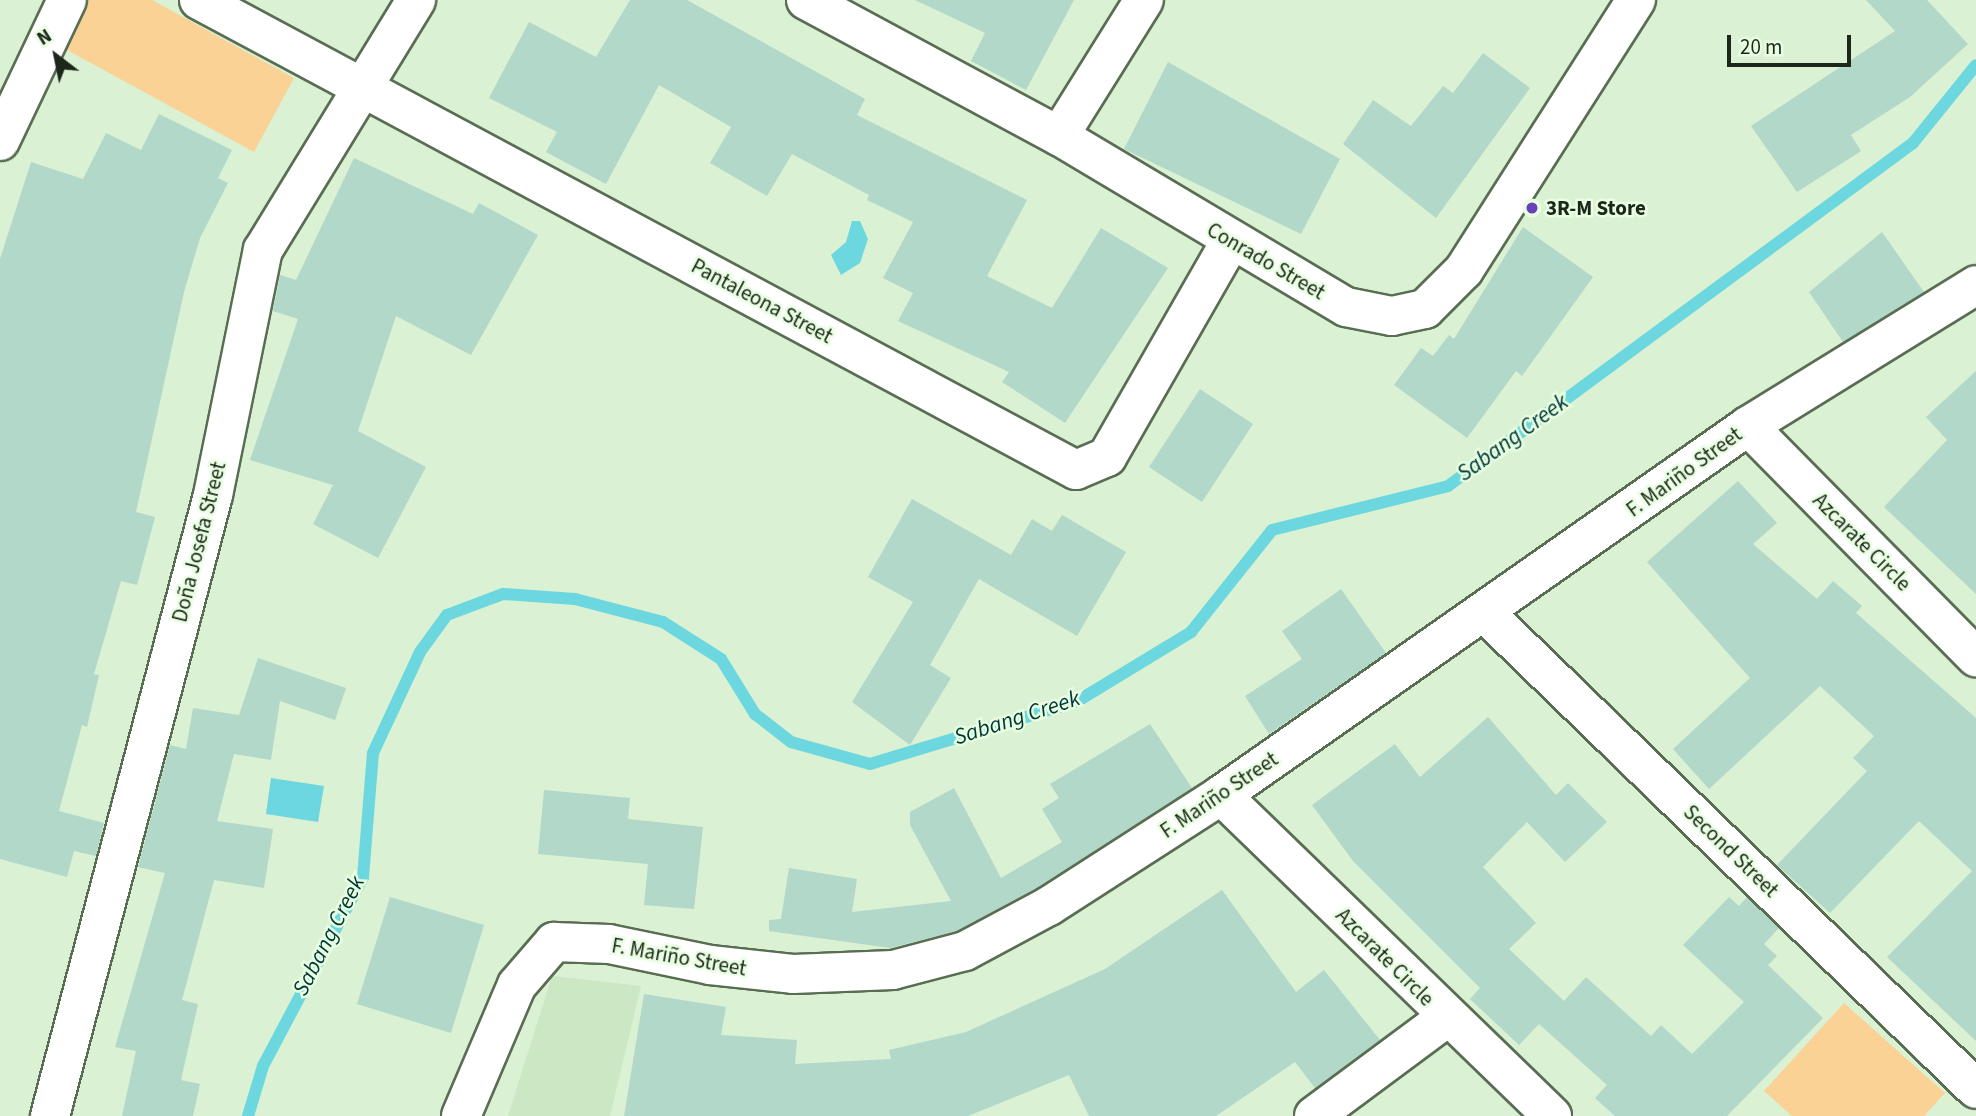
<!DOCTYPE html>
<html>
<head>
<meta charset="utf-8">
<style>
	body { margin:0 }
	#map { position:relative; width:1976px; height:1116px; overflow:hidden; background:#daf1d3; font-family:"Source Sans 3",sans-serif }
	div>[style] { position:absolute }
	.built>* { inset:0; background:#cbe7c3 }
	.green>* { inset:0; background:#fbd295 }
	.water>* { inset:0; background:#6cd7de }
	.stream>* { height:12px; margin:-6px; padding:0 6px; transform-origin:6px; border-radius:6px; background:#6cd7de }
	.building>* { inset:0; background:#b1d8c9 }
	.roads { filter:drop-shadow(2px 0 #596d53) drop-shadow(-2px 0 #596d53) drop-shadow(0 2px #596d53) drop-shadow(0 -2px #596d53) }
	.street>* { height:38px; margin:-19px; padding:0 19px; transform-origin:19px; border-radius:19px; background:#fff }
	.dots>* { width:19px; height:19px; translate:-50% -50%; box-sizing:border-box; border:4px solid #e7fee0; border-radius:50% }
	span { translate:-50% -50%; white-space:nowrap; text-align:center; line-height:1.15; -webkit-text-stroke:5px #e7fee0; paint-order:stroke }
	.poi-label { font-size:21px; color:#1d261b; font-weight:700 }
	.left { translate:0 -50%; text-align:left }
	.street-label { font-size:21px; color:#1d261b }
	.water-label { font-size:23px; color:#003638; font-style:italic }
	.north { position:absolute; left:21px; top:21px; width:70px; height:70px; -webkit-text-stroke:5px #e7fee0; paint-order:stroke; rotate:328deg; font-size:19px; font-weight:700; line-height:28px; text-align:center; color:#1d261b }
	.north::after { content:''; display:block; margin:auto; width:24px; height:32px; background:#1d261b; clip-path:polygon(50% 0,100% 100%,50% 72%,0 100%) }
	.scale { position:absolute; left:1727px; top:35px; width:124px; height:32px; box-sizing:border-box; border:4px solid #1d261b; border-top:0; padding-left:9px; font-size:21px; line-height:24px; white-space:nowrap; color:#1d261b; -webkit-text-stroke:5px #e7fee0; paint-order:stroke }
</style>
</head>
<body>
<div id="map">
	<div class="built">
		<i style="clip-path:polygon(552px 976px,641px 986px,610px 1116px,508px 1116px)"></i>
	</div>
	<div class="green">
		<i style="clip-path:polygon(80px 0,152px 0,294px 78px,254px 152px,56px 44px)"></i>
		<i style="clip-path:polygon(1844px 1003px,1945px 1093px,1924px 1116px,1792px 1116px,1764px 1091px)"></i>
	</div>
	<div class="water">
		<i style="clip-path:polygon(852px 221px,860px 221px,868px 239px,860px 263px,841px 275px,831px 255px,846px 242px)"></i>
		<i style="clip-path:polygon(271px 778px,324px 786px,318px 822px,266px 814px)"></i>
	</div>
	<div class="stream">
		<i style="left:248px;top:1116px;width:52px;rotate:-73.3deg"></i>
		<i style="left:263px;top:1066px;width:214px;rotate:-62.1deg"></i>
		<i style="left:363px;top:877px;width:124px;rotate:-85.4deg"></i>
		<i style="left:373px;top:753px;width:111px;rotate:-65deg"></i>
		<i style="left:420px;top:652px;width:46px;rotate:-53.9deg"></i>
		<i style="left:447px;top:615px;width:60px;rotate:-20.6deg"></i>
		<i style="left:503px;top:594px;width:72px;rotate:4deg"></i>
		<i style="left:575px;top:599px;width:91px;rotate:14.6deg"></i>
		<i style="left:663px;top:622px;width:69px;rotate:32.5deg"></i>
		<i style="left:721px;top:659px;width:65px;rotate:58.3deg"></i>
		<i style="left:755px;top:714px;width:46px;rotate:37.9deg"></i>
		<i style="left:791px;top:742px;width:82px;rotate:15.6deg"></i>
		<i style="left:870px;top:764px;width:215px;rotate:-16.8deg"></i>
		<i style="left:1076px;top:702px;width:135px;rotate:-31.3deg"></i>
		<i style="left:1191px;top:632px;width:130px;rotate:-51.5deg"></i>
		<i style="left:1272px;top:530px;width:181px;rotate:-14deg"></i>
		<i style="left:1448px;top:486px;width:578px;rotate:-36.41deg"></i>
		<i style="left:1913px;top:143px;width:100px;rotate:-51.1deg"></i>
	</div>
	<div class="building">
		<i style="clip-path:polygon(630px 0,687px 0,865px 99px,857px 115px,1027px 200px,987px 276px,1052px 308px,1101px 228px,1168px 268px,1065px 423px,1002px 382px,1009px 372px,898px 321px,913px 293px,883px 278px,913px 222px,867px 200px,869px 195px,792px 154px,767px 196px,710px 163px,731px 127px,659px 85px,606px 184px,546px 152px,557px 132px,489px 98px,529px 22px,596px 57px)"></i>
		<i style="clip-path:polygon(915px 0,1074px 0,1026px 90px,971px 61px,985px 33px)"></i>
		<i style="clip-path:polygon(1866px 0,1927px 0,1968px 44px,1910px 97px,1851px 135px,1861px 151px,1797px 192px,1751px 126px,1895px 31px)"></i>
		<i style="clip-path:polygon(1483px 53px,1530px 88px,1436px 218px,1343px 144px,1373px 100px,1411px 126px,1443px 86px,1453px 93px)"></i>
		<i style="clip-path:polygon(1168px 62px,1340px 159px,1301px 234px,1124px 149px)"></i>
		<i style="clip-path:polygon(159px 114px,232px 150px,218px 178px,228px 183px,200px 238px,184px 292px,136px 512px,155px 517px,137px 585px,121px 581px,94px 674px,99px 675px,87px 727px,82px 725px,59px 811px,104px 823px,96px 856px,74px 851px,67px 877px,0 859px,0 259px,31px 162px,83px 179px,106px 133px,141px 150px)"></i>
		<i style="clip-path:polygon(354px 158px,473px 214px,479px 203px,538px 235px,471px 355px,396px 316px,358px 431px,426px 467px,378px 558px,313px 524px,333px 485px,250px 460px,298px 319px,273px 311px,280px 275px,296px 280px)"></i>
		<i style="clip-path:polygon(1523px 227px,1593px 277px,1522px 376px,1516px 371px,1467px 438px,1394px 385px,1421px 348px,1433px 356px,1449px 335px,1454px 339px)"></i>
		<i style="clip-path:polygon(1882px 232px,1924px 292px,1843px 342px,1809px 292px)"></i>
		<i style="clip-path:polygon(1976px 371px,1976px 594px,1884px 507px,1947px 440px,1926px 417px)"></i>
		<i style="clip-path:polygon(1200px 389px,1253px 424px,1202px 502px,1149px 467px)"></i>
		<i style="clip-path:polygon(1738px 481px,1777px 523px,1753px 544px,1817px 599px,1833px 581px,1862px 606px,1856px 613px,1976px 718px,1976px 1041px,1887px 957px,1972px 871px,1919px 821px,1830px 913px,1777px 865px,1867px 771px,1853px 758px,1874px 736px,1820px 686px,1709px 789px,1673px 749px,1750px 678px,1647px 562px)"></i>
		<i style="clip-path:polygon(912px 499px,1011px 555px,1032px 519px,1052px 531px,1062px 515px,1126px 552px,1077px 636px,979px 579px,930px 665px,951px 678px,910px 745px,852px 702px,913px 602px,868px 577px)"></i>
		<i style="clip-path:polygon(1341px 589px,1386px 653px,1269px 734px,1245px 696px,1302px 659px,1282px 631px)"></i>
		<i style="clip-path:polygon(258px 658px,346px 688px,335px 720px,280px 701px,271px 760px,234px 754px,217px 821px,273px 829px,264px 888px,214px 880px,182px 1000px,198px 1004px,181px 1080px,200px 1084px,193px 1116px,122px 1116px,136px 1051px,115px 1047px,165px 873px,138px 867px,170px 745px,186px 749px,193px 708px,239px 715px)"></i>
		<i style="clip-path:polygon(1488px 717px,1556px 795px,1568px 783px,1607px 822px,1565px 862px,1527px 822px,1483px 867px,1536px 923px,1509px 949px,1564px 1001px,1586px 977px,1651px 1036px,1661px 1025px,1692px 1054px,1744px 1002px,1683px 945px,1729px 897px,1739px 906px,1747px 897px,1779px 928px,1764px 944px,1777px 956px,1768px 965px,1823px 1018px,1727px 1116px,1615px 1116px,1595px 1098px,1607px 1085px,1539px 1024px,1519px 1045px,1470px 999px,1480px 988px,1353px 861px,1312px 805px,1395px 744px,1420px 777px)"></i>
		<i style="clip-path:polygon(1150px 724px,1192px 788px,1038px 887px,957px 931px,890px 948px,769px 931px,769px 920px,781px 919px,789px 868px,857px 879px,852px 912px,951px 901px,910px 825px,910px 812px,954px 788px,1001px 878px,1062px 842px,1042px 809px,1059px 798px,1050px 784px)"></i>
		<i style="clip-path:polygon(544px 790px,630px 798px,628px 819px,703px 827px,694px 909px,644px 905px,648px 864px,538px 854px)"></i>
		<i style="clip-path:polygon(1222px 890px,1296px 992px,1324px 970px,1380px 1040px,1315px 1088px,1295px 1062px,1216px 1116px,1089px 1116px,1069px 1075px,968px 1116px,624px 1116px,644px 994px,726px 1007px,721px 1035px,797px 1040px,795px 1064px,891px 1059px,889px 1050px,966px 1032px,1105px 969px)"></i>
		<i style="clip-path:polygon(390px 897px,484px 925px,451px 1033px,357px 1004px)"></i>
	</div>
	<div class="roads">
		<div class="street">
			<i style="left:199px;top:0;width:995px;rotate:28.19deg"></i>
			<i style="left:1076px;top:470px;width:34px;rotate:-23deg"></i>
			<i style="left:1107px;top:457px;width:248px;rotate:-60.2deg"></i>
			<i style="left:806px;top:0;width:287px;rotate:28.3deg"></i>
			<i style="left:1059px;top:136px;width:334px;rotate:30.8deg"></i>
			<i style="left:1346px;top:307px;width:47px;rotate:11.1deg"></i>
			<i style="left:1392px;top:316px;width:34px;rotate:-12deg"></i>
			<i style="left:1425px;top:309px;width:55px;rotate:-45deg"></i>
			<i style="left:1464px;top:270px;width:320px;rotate:-57.5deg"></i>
			<i style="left:1059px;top:136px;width:160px;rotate:-58deg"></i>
			<i style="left:0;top:141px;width:156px;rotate:-64.6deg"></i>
			<i style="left:1748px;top:426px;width:325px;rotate:45.4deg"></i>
			<i style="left:1486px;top:614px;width:682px;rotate:44.11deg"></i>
			<i style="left:1221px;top:795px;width:461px;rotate:44.1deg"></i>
			<i style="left:50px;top:1116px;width:642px;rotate:-75.29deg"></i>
			<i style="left:213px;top:495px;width:250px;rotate:-78.5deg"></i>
			<i style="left:263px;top:250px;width:293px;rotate:-58.5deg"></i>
			<i style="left:461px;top:1116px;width:142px;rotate:-66.9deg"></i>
			<i style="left:517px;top:985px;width:57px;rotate:-49.3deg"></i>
			<i style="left:554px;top:942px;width:55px;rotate:2.1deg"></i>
			<i style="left:609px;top:944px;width:103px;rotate:11.7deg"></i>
			<i style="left:710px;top:965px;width:83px;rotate:6.2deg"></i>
			<i style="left:793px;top:974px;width:100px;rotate:-2.3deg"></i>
			<i style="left:893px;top:970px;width:74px;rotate:-14.8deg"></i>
			<i style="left:965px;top:951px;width:95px;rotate:-28.2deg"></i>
			<i style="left:1049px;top:906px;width:205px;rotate:-32.8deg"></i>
			<i style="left:1221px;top:795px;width:643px;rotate:-35deg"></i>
			<i style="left:1748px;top:426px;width:268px;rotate:-31.7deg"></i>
			<i style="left:1314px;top:1116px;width:164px;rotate:-36.6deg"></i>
		</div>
	</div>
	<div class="dots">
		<i style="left:1532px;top:208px;background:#6841b9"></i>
	</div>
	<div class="poi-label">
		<span class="left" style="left:1546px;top:208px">3R-M Store</span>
	</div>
	<div class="street-label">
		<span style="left:1266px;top:261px;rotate:30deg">Conrado Street</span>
		<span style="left:762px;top:301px;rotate:28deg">Pantaleona Street</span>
		<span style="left:1684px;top:472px;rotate:-36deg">F. Mariño Street</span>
		<span style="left:199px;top:542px;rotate:-76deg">Doña Josefa Street</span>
		<span style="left:1862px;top:542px;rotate:45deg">Azcarate Circle</span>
		<span style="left:1219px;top:795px;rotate:-34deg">F. Mariño Street</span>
		<span style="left:1731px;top:851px;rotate:44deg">Second Street</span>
		<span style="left:679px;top:957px;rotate:10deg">F. Mariño Street</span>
		<span style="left:1385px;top:957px;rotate:45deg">Azcarate Circle</span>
	</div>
	<div class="water-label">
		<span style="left:1513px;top:438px;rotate:-36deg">Sabang Creek</span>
		<span style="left:1017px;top:718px;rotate:-18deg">Sabang Creek</span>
		<span style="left:329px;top:936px;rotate:-63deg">Sabang Creek</span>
	</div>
	<div class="north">N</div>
	<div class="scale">20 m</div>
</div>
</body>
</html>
